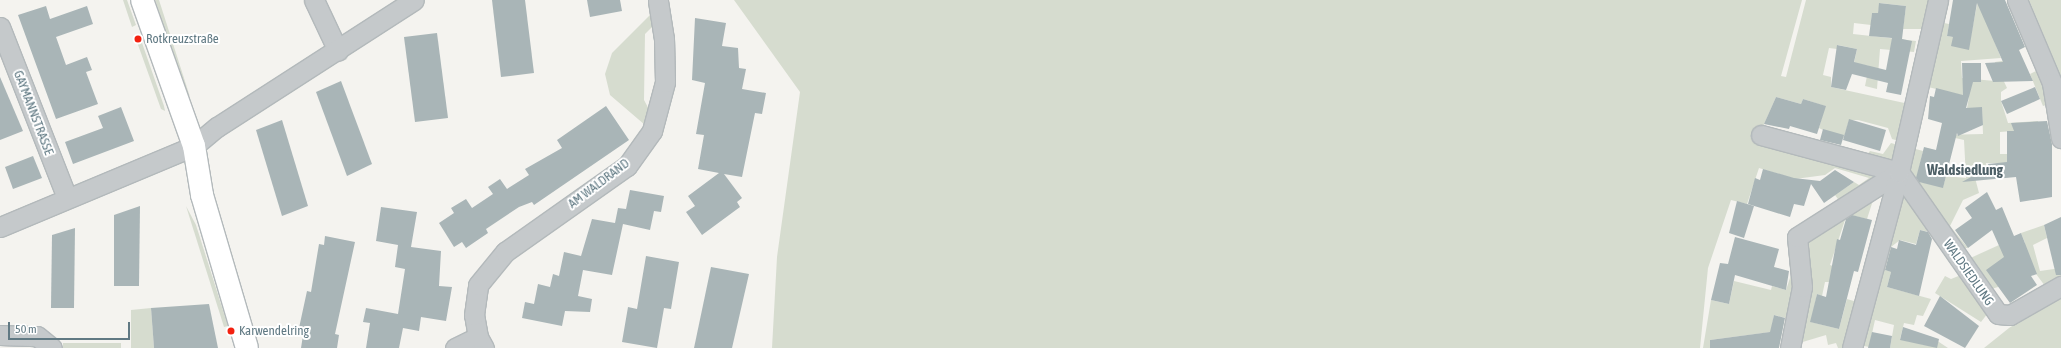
<!DOCTYPE html>
<html>
<head>
<meta charset="utf-8">
<style>
	body { margin:0 }
	#map { position:relative; width:2061px; height:348px; overflow:hidden; background:#f4f3ef; font-family:"Asap Condensed",sans-serif }
	div>[style] { position:absolute }
	.green>* { inset:0; background:#d6dccf }
	.building>* { inset:0; background:#a9b5b7 }
	.roads { filter:drop-shadow(1px 0 #b3b9bb) drop-shadow(-1px 0 #b3b9bb) drop-shadow(0 1px #b3b9bb) drop-shadow(0 -1px #b3b9bb) }
	.minor>* { height:19px; margin:-9.5px; padding:0 9.5px; transform-origin:9.5px; border-radius:9.5px; background:#c5c9cb }
	.major>* { height:22px; margin:-11px; padding:0 11px; transform-origin:11px; border-radius:11px; background:#fff }
	.dots>* { width:11px; height:11px; translate:-50% -50%; box-sizing:border-box; border:2px solid #fff; border-radius:50% }
	span { translate:-50% -50%; white-space:nowrap; text-align:center; line-height:1.15; -webkit-text-stroke:4px #fff; paint-order:stroke }
	.poi-label { font-size:13px; color:#607983 }
	.left { translate:0 -50%; text-align:left }
	.street-label { font-size:13px; color:#607983 }
	.quarter-label { font-size:15px; color:#4e6067; font-weight:700 }
	.scale { position:absolute; left:8px; top:322px; width:122px; height:18px; box-sizing:border-box; border:2px solid #607983; border-top:0; padding-left:5px; font-size:12px; line-height:14px; white-space:nowrap; color:#607983; -webkit-text-stroke:3px #fff; paint-order:stroke }
</style>
</head>
<body>
<div id="map">
	<div class="green">
		<i style="clip-path:polygon(123px 0,127px 0,136px 25px,132px 27px)"></i>
		<i style="clip-path:polygon(155px 0,159px 0,190px 97px,184px 87px)"></i>
		<i style="clip-path:polygon(734px 0,1802px 0,1781px 76px,1786px 77px,1806px 0,1934px 0,1929px 29px,1903px 29px,1906px 6px,1880px 3px,1878px 13px,1872px 13px,1871px 25px,1854px 23px,1853px 34px,1916px 41px,1914px 52px,1880px 49px,1877px 89px,1865px 86px,1869px 66px,1854px 63px,1857px 49px,1838px 45px,1837px 49px,1829px 48px,1823px 75px,1831px 77px,1831px 87px,1909px 104px,1899px 141px,1892px 139px,1888px 128px,1858px 120px,1849px 120px,1844px 138px,1833px 135px,1819px 128px,1825px 106px,1803px 99px,1801px 104px,1776px 97px,1762px 129px,1790px 151px,1876px 177px,1840px 202px,1835px 195px,1854px 182px,1859px 185px,1869px 178px,1835px 168px,1825px 175px,1795px 179px,1759px 168px,1747px 204px,1731px 200px,1708px 268px,1700px 348px,772px 348px,777px 257px,800px 92px)"></i>
		<i style="clip-path:polygon(1978px 0,2001px 58px,1961px 61px,1962px 78px,1995px 81px,1995px 62px,2022px 58px,2000px 73px,2007px 88px,2001px 92px,2001px 101px,2008px 123px,2038px 121px,2038px 129px,2000px 132px,2000px 154px,2007px 154px,2036px 174px,2001px 178px,2000px 163px,1986px 163px,1985px 178px,1982px 171px,1974px 174px,1979px 193px,1963px 200px,1950px 226px,1968px 248px,1959px 248px,1907px 169px,1912px 148px,1923px 151px,1916px 181px,1943px 187px,1946px 176px,1966px 178px,1964px 140px,1942px 135px,1983px 134px,1982px 108px,1967px 108px,1969px 97px,1928px 87px,1944px 23px,1949px 24px,1947px 36px,1970px 40px)"></i>
		<i style="clip-path:polygon(2029px 0,2061px 0,2061px 91px,2058px 70px)"></i>
		<i style="clip-path:polygon(651px 14px,655px 24px,645px 34px,644px 100px,652px 115px,645px 125px,610px 95px,605px 74px,612px 53px)"></i>
		<i style="clip-path:polygon(141px 40px,164px 106px,165px 111px,161px 109px,137px 42px)"></i>
		<i style="clip-path:polygon(2040px 69px,2046px 105px,2043px 106px,2030px 74px)"></i>
		<i style="clip-path:polygon(1891px 143px,1898px 145px,1892px 166px,1864px 158px,1870px 151px,1883px 154px)"></i>
		<i style="clip-path:polygon(1875px 194px,1867px 219px,1847px 214px,1830px 265px,1833px 266px,1833px 282px,1825px 282px,1822px 296px,1817px 294px,1811px 322px,1839px 329px,1847px 299px,1857px 302px,1846px 348px,1838px 348px,1836px 343px,1828px 345px,1826px 335px,1796px 344px,1805px 241px)"></i>
		<i style="clip-path:polygon(1901px 198px,1905px 198px,1930px 232px,1920px 230px,1916px 244px,1900px 240px,1891px 247px,1885px 270px,1891px 272px,1887px 287px,1931px 299px,1923px 316px,1917px 315px,1914px 325px,1904px 323px,1900px 339px,1911px 342px,1912px 338px,1923px 345px,1930px 336px,1948px 348px,1890px 348px,1894px 325px,1875px 320px,1869px 347px,1860px 345px)"></i>
		<i style="clip-path:polygon(186px 206px,196px 225px,228px 326px,224px 327px)"></i>
		<i style="clip-path:polygon(2044px 225px,2047px 238px,2033px 245px,2040px 271px,2061px 268px,2061px 278px,2045px 286px,2016px 247px,2025px 243px,2021px 233px)"></i>
		<i style="clip-path:polygon(1999px 245px,2006px 256px,1998px 287px,1988px 290px,1966px 260px)"></i>
		<i style="clip-path:polygon(1792px 272px,1795px 288px,1786px 318px,1774px 315px,1771px 332px,1710px 340px,1710px 348px,1703px 348px,1711px 300px,1729px 304px,1734px 281px,1771px 290px,1772px 286px,1786px 290px)"></i>
		<i style="clip-path:polygon(1961px 275px,1988px 313px,1981px 322px,1935px 293px,1945px 276px,1951px 279px)"></i>
		<i style="clip-path:polygon(2061px 295px,2061px 348px,1984px 348px,2009px 328px)"></i>
		<i style="clip-path:polygon(151px 308px,154px 348px,131px 348px,131px 310px)"></i>
		<i style="clip-path:polygon(63px 343px,121px 343px,121px 348px,63px 348px)"></i>
	</div>
	<div class="building">
		<i style="clip-path:polygon(492px 0,525px 0,534px 73px,501px 77px)"></i>
		<i style="clip-path:polygon(587px 0,620px 0,622px 11px,590px 17px)"></i>
		<i style="clip-path:polygon(1953px 0,2005px 0,2025px 47px,2019px 50px,2033px 81px,1993px 82px,1985px 63px,2003px 62px,1977px 3px,1969px 50px,1951px 46px,1953px 37px,1947px 36px)"></i>
		<i style="clip-path:polygon(1879px 3px,1906px 6px,1902px 39px,1912px 41px,1901px 95px,1886px 92px,1888px 83px,1852px 74px,1846px 90px,1831px 87px,1837px 45px,1857px 49px,1854px 62px,1886px 70px,1892px 38px,1869px 36px,1872px 13px,1878px 13px)"></i>
		<i style="clip-path:polygon(46px 6px,50px 19px,87px 6px,93px 24px,56px 37px,66px 65px,87px 57px,92px 70px,86px 72px,98px 104px,56px 119px,18px 15px)"></i>
		<i style="clip-path:polygon(695px 18px,726px 23px,722px 46px,738px 48px,739px 68px,746px 69px,742px 89px,766px 93px,762px 114px,755px 113px,742px 177px,724px 174px,742px 198px,737px 202px,740px 207px,702px 235px,686px 212px,695px 206px,688px 196px,719px 173px,698px 169px,704px 135px,696px 134px,705px 83px,692px 80px)"></i>
		<i style="clip-path:polygon(437px 33px,448px 118px,415px 122px,404px 37px)"></i>
		<i style="clip-path:polygon(1962px 63px,1981px 63px,1981px 82px,1973px 82px,1966px 108px,1982px 107px,1983px 125px,1958px 136px,1957px 133px,1943px 188px,1919px 182px,1916px 178px,1924px 147px,1936px 150px,1942px 123px,1928px 119px,1930px 96px,1934px 97px,1936px 88px,1963px 95px)"></i>
		<i style="clip-path:polygon(0 77px,23px 131px,0 140px)"></i>
		<i style="clip-path:polygon(341px 81px,372px 164px,347px 176px,316px 92px)"></i>
		<i style="clip-path:polygon(2035px 87px,2040px 99px,2007px 114px,2001px 101px)"></i>
		<i style="clip-path:polygon(1776px 97px,1801px 104px,1803px 99px,1826px 106px,1817px 134px,1790px 126px,1789px 129px,1764px 124px)"></i>
		<i style="clip-path:polygon(606px 106px,629px 140px,534px 205px,532px 202px,519px 207px,486px 229px,488px 233px,466px 248px,462px 242px,454px 247px,439px 223px,454px 213px,451px 208px,466px 199px,472px 208px,493px 194px,488px 187px,500px 179px,507px 189px,529px 175px,525px 169px,562px 148px,557px 140px)"></i>
		<i style="clip-path:polygon(121px 107px,134px 141px,73px 164px,65px 142px,103px 128px,98px 116px)"></i>
		<i style="clip-path:polygon(1849px 119px,1886px 130px,1880px 151px,1843px 140px)"></i>
		<i style="clip-path:polygon(282px 120px,308px 206px,282px 216px,256px 130px)"></i>
		<i style="clip-path:polygon(2047px 121px,2052px 144px,2052px 197px,2020px 202px,2016px 177px,1962px 182px,1989px 167px,1988px 164px,2007px 162px,2007px 131px,2014px 131px,2011px 123px)"></i>
		<i style="clip-path:polygon(1823px 129px,1844px 135px,1841px 145px,1820px 140px)"></i>
		<i style="clip-path:polygon(33px 156px,42px 178px,13px 189px,5px 167px)"></i>
		<i style="clip-path:polygon(1763px 169px,1794px 178px,1820px 181px,1835px 170px,1854px 182px,1824px 203px,1811px 184px,1804px 206px,1794px 204px,1790px 217px,1748px 204px,1755px 178px,1760px 180px)"></i>
		<i style="clip-path:polygon(630px 190px,664px 196px,661px 212px,654px 211px,650px 230px,623px 224px,612px 275px,583px 270px,578px 296px,592px 299px,590px 312px,565px 311px,562px 326px,522px 318px,525px 302px,534px 304px,538px 284px,550px 287px,553px 274px,559px 276px,564px 252px,581px 256px,592px 219px,615px 223px,618px 208px,626px 209px)"></i>
		<i style="clip-path:polygon(1987px 192px,1996px 210px,2002px 207px,2014px 236px,2021px 233px,2037px 274px,2031px 276px,2037px 285px,2010px 303px,1986px 270px,2004px 257px,1992px 230px,1968px 248px,1955px 230px,1972px 218px,1965px 208px)"></i>
		<i style="clip-path:polygon(1737px 201px,1754px 206px,1744px 238px,1729px 233px)"></i>
		<i style="clip-path:polygon(140px 206px,139px 286px,114px 286px,114px 215px)"></i>
		<i style="clip-path:polygon(381px 207px,417px 212px,411px 247px,441px 251px,439px 286px,452px 287px,446px 321px,421px 317px,419px 331px,403px 328px,399px 348px,366px 348px,370px 323px,363px 322px,366px 308px,398px 314px,405px 269px,395px 267px,398px 245px,376px 241px)"></i>
		<i style="clip-path:polygon(1852px 215px,1872px 220px,1858px 272px,1854px 271px,1839px 329px,1810px 322px,1817px 294px,1826px 297px,1837px 239px,1840px 240px,1846px 219px)"></i>
		<i style="clip-path:polygon(2061px 217px,2061px 275px,2056px 275px,2044px 225px)"></i>
		<i style="clip-path:polygon(75px 228px,74px 308px,51px 308px,52px 235px)"></i>
		<i style="clip-path:polygon(1920px 230px,1928px 232px,1932px 239px,1919px 296px,1887px 287px,1891px 272px,1885px 270px,1891px 247px,1897px 249px,1899px 240px,1916px 245px)"></i>
		<i style="clip-path:polygon(325px 236px,355px 242px,335px 334px,339px 335px,337px 348px,301px 348px,304px 329px,299px 328px,307px 291px,311px 292px,319px 244px,324px 245px)"></i>
		<i style="clip-path:polygon(1735px 237px,1779px 249px,1774px 267px,1789px 271px,1786px 290px,1735px 275px,1729px 304px,1711px 300px,1720px 263px,1728px 264px)"></i>
		<i style="clip-path:polygon(646px 256px,679px 262px,671px 309px,664px 308px,657px 348px,622px 342px,628px 307px,637px 309px)"></i>
		<i style="clip-path:polygon(711px 267px,749px 274px,732px 348px,694px 348px)"></i>
		<i style="clip-path:polygon(1940px 296px,1979px 326px,1965px 348px,1924px 326px)"></i>
		<i style="clip-path:polygon(209px 304px,218px 348px,154px 348px,151px 308px)"></i>
		<i style="clip-path:polygon(1774px 315px,1785px 318px,1779px 348px,1710px 348px,1710px 340px,1770px 332px)"></i>
		<i style="clip-path:polygon(1903px 327px,1939px 339px,1937px 348px,1900px 340px)"></i>
		<i style="clip-path:polygon(1872px 332px,1892px 336px,1890px 348px,1868px 348px)"></i>
	</div>
	<div class="roads">
		<div class="minor">
			<i style="left:314px;top:0;width:56px;rotate:64.8deg"></i>
			<i style="left:2017px;top:0;width:90px;rotate:67.1deg"></i>
			<i style="left:2052px;top:83px;width:56px;rotate:80.7deg"></i>
			<i style="left:0;top:27px;width:184px;rotate:68.6deg"></i>
			<i style="left:1761px;top:135px;width:143px;rotate:15deg"></i>
			<i style="left:1899px;top:172px;width:173px;rotate:55.1deg"></i>
			<i style="left:1998px;top:314px;width:12px;rotate:5deg"></i>
			<i style="left:2010px;top:315px;width:59px;rotate:-29.6deg"></i>
			<i style="left:0;top:227px;width:210px;rotate:-22.7deg"></i>
			<i style="left:194px;top:146px;width:30px;rotate:-40deg"></i>
			<i style="left:217px;top:127px;width:234px;rotate:-32.8deg"></i>
			<i style="left:0;top:335px;width:37px;rotate:2deg"></i>
			<i style="left:37px;top:336px;width:19px;rotate:39deg"></i>
			<i style="left:455px;top:348px;width:25px;rotate:-26deg"></i>
			<i style="left:484px;top:348px;width:13px;rotate:-119deg"></i>
			<i style="left:478px;top:337px;width:22px;rotate:-100deg"></i>
			<i style="left:474px;top:315px;width:30px;rotate:-82deg"></i>
			<i style="left:478px;top:285px;width:43px;rotate:-50.7deg"></i>
			<i style="left:505px;top:252px;width:149px;rotate:-35.2deg"></i>
			<i style="left:627px;top:166px;width:43px;rotate:-54.5deg"></i>
			<i style="left:652px;top:131px;width:51px;rotate:-75.1deg"></i>
			<i style="left:665px;top:82px;width:43px;rotate:-91.3deg"></i>
			<i style="left:664px;top:39px;width:39px;rotate:-99deg"></i>
			<i style="left:1790px;top:348px;width:62px;rotate:-78.9deg"></i>
			<i style="left:1802px;top:287px;width:50px;rotate:-95.7deg"></i>
			<i style="left:1797px;top:237px;width:121px;rotate:-32.5deg"></i>
			<i style="left:1852px;top:348px;width:182px;rotate:-75deg"></i>
			<i style="left:1899px;top:172px;width:176px;rotate:-77.2deg"></i>
		</div>
		<div class="major">
			<i style="left:142px;top:0;width:155px;rotate:70.4deg"></i>
			<i style="left:194px;top:146px;width:50px;rotate:80.7deg"></i>
			<i style="left:202px;top:195px;width:159px;rotate:73.6deg"></i>
		</div>
	</div>
	<div class="dots">
		<i style="left:138px;top:39px;background:#f32110"></i>
		<i style="left:231px;top:331px;background:#f32110"></i>
	</div>
	<div class="poi-label">
		<span class="left" style="left:146px;top:39px">Rotkreuzstraße</span>
		<span class="left" style="left:239px;top:331px">Karwendelring</span>
	</div>
	<div class="street-label">
		<span style="left:33px;top:113px;rotate:69deg">GAYMANNSTRASSE</span>
		<span style="left:599px;top:184px;rotate:-37deg">AM WALDRAND</span>
		<span style="left:1968px;top:273px;rotate:55deg">WALDSIEDLUNG</span>
	</div>
	<div class="quarter-label">
		<span style="left:1965px;top:170px">Waldsiedlung</span>
	</div>
	<div class="scale">50 m</div>
</div>
</body>
</html>
